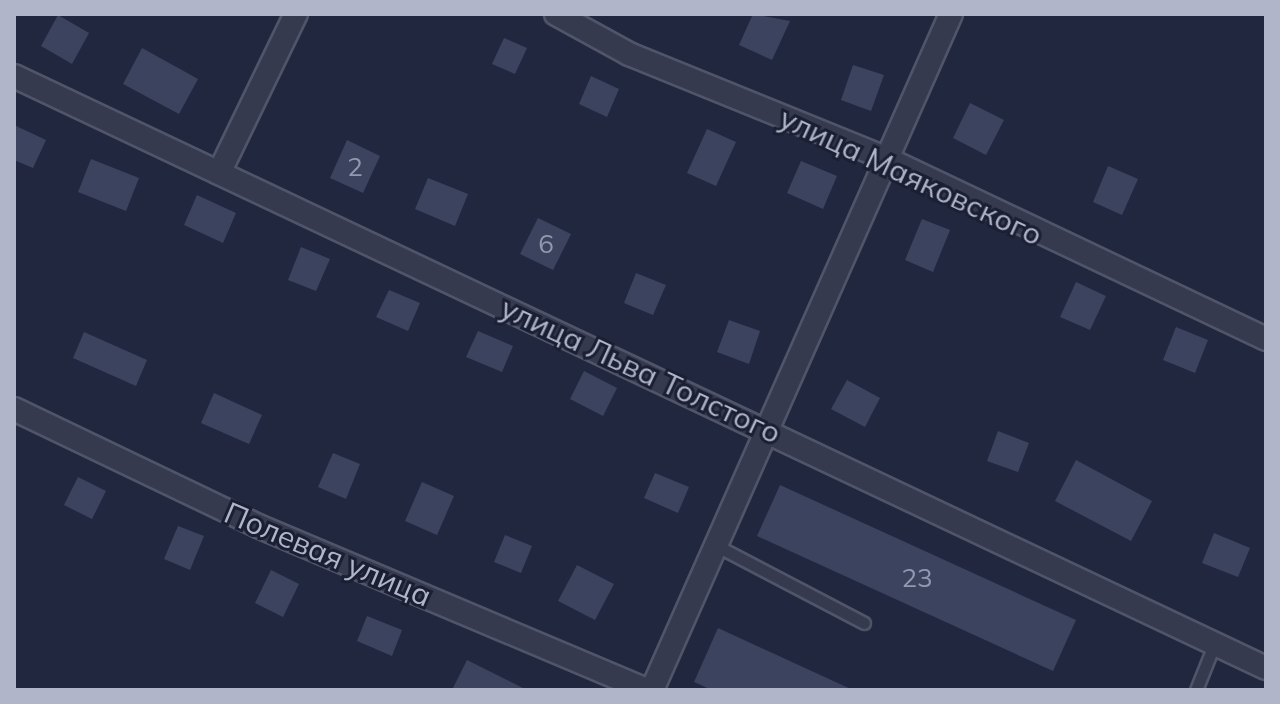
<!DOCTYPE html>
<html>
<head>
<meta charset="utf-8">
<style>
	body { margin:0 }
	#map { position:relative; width:1280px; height:704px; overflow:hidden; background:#21273e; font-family:Mulish,sans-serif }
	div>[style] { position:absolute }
	.building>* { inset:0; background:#3c435f }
	.roads { filter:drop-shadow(2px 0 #505569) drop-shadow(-2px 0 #505569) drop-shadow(0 2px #505569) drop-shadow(0 -2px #505569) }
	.service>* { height:11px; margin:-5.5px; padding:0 5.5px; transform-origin:5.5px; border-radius:5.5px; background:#353a4e }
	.minor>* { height:22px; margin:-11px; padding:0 11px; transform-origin:11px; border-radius:11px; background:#353a4e }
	span { translate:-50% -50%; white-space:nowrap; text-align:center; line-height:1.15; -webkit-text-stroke:6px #1a1f33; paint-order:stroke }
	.number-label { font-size:26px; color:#9398af }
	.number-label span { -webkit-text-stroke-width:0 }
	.street-label { font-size:30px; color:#b0b5ca }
	.frame { position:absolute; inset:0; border:16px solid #b0b5ca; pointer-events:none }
</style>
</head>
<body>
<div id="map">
	<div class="building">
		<i style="clip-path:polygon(753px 14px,790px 21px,772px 60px,739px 45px)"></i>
		<i style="clip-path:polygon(58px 15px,89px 33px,72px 64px,41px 46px)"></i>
		<i style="clip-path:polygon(504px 38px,527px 48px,515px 74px,492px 64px)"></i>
		<i style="clip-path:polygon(142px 48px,198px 79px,179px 114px,123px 84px)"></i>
		<i style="clip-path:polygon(853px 65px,884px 75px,871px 111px,841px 100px)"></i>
		<i style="clip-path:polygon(591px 76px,619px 89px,607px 117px,579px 104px)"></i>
		<i style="clip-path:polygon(970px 103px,1004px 120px,986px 155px,953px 138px)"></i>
		<i style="clip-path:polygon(14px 125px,46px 140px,33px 168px,14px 160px)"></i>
		<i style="clip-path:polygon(707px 129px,736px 142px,716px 186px,687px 173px)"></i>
		<i style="clip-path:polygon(347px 140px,380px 156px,363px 193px,330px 178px)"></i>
		<i style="clip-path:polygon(91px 159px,139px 178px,126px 211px,78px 192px)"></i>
		<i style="clip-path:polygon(801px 161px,837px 176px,823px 209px,787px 193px)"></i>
		<i style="clip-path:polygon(1108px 166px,1138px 179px,1122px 215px,1093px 202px)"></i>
		<i style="clip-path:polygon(428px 178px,468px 194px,455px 226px,415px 209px)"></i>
		<i style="clip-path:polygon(197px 195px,236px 213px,223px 243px,184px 225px)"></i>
		<i style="clip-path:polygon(538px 218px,571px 234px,553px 270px,520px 254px)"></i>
		<i style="clip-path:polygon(922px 219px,950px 230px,933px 272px,905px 260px)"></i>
		<i style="clip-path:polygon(301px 247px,330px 259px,316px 291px,288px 280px)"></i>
		<i style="clip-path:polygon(636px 273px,666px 285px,653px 315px,624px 303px)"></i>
		<i style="clip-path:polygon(1076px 282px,1106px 296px,1090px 330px,1060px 317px)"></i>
		<i style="clip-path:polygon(389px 290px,420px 303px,408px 331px,376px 317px)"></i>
		<i style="clip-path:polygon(729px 320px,760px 331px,749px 364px,717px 352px)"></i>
		<i style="clip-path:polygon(1176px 327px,1208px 340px,1195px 373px,1163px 360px)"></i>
		<i style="clip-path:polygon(478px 331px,513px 346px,502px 372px,466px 357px)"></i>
		<i style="clip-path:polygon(84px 332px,147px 360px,136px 386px,73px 358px)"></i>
		<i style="clip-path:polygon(584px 371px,617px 388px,603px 416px,570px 399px)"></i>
		<i style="clip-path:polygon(847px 380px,880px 398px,865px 427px,831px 409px)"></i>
		<i style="clip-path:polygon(214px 393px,262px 415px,249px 444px,201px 423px)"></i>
		<i style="clip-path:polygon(998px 431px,1029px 443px,1018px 472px,987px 461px)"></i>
		<i style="clip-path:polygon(333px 453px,360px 464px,346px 499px,318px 487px)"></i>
		<i style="clip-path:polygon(1076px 460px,1152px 501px,1131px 541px,1055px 501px)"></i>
		<i style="clip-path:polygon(655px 473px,689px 487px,678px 513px,644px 498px)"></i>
		<i style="clip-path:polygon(78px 477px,106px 491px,92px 519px,64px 505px)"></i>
		<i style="clip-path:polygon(422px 482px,454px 496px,437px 535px,405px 521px)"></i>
		<i style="clip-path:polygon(780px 485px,1076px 620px,1053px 671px,757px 536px)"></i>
		<i style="clip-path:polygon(178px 526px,204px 536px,190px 570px,164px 559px)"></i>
		<i style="clip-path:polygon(1214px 533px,1250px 548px,1238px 577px,1202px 563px)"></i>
		<i style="clip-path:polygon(505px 535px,532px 546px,521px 573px,494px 562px)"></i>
		<i style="clip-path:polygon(577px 565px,614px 584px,595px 620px,558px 601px)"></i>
		<i style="clip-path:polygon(271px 570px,299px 584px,283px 617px,255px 603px)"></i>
		<i style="clip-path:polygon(367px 616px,402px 630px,392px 656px,357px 641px)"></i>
		<i style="clip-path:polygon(718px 628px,853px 690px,712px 690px,694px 682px)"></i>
		<i style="clip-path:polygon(467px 660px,527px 690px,452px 690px)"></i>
	</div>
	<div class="roads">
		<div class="service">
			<i style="left:715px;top:545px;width:168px;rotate:27.6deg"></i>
			<i style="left:1196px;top:690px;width:48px;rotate:-68.2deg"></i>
		</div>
		<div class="minor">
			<i style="left:556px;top:14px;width:83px;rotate:28.7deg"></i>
			<i style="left:629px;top:54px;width:279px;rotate:22.1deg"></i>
			<i style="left:887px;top:159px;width:420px;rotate:25.4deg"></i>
			<i style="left:14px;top:76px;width:1385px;rotate:25.31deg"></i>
			<i style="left:219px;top:173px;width:177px;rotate:-64.2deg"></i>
			<i style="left:14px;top:409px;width:271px;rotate:25.6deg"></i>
			<i style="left:258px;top:526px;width:422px;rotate:22.9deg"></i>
			<i style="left:652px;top:690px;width:739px;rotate:-66.14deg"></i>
		</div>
	</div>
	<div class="number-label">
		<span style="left:355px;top:167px">2</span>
		<span style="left:546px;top:244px">6</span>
		<span style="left:917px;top:578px">23</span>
	</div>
	<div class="street-label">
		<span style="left:911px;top:176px;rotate:25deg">улица Маяковского</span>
		<span style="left:641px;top:370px;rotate:25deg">улица Льва Толстого</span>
		<span style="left:328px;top:554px;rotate:23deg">Полевая улица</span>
	</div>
	<div class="frame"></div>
</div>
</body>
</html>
